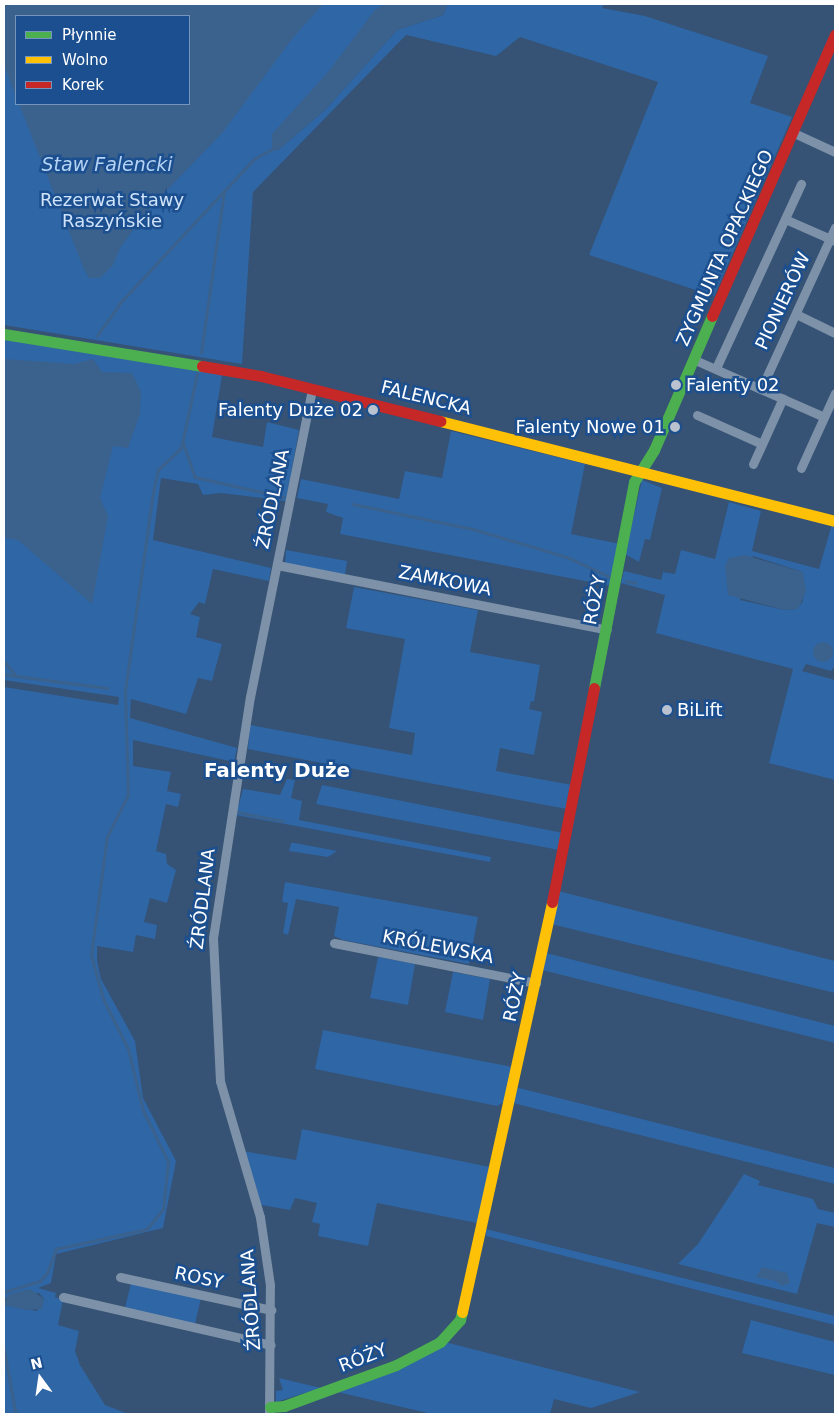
<!DOCTYPE html>
<html>
<head>
<meta charset="utf-8">
<style>
	body { margin:0 }
	#map { position:relative; width:839px; height:1418px; overflow:hidden; background:#365274; font-family:"DejaVu Sans",sans-serif }
	div>[style] { position:absolute }
	.green>* { inset:0; background:#2f66a5 }
	.water>* { inset:0; background:#3b618d }
	.round { border-radius:50% }
	.stream>* { height:2.5px; margin:-1.25px; padding:0 1.25px; transform-origin:1.25px; border-radius:1.25px; background:#3b618d }
	.street>* { height:9px; margin:-4.5px; padding:0 4.5px; transform-origin:4.5px; border-radius:4.5px; background:#7d92a8 }
	.fast>* { height:11px; margin:-5.5px; padding:0 5.5px; transform-origin:5.5px; border-radius:5.5px; background:#4caf50 }
	.slow>* { height:11px; margin:-5.5px; padding:0 5.5px; transform-origin:5.5px; border-radius:5.5px; background:#ffc107 }
	.jam>* { height:11px; margin:-5.5px; padding:0 5.5px; transform-origin:5.5px; border-radius:5.5px; background:#c62828 }
	.dots>* { width:14px; height:14px; translate:-50% -50%; box-sizing:border-box; border:2px solid #1b4f8f; border-radius:50% }
	span { translate:-50% -50%; white-space:nowrap; text-align:center; line-height:1.15; -webkit-text-stroke:5px #1b4f8f; paint-order:stroke }
	.park-label { font-size:18px; color:#cfe3fa }
	.street-label { font-size:18px; color:#fff }
	.poi-label { font-size:18px; color:#fff }
	.left { translate:0 -50%; text-align:left }
	.right { translate:-100% -50%; text-align:right }
	.water-label { font-size:19px; color:#b5d3f5; font-style:italic }
	.quarter-label { font-size:20px; color:#fff; font-weight:700 }
	.frame { position:absolute; inset:0; border:5px solid #fff; pointer-events:none }
	.legend { position:absolute; left:15px; top:15px; width:175px; height:90px; box-sizing:border-box; background:#1b4f8f; border:1px solid #7695bc; margin:0; padding:6px 9px; list-style:none; font-size:15px; color:#fff }
	.legend li { display:flex; align-items:center; gap:10px; height:25px }
	.legend b { width:25px; border:1px solid #7695bc }
	.north { position:absolute; left:15px; top:1353px; width:50px; height:50px; -webkit-text-stroke:4px #1b4f8f; paint-order:stroke; rotate:346deg; font-size:14px; font-weight:700; line-height:20px; text-align:center; color:#fff }
	.north::after { content:''; display:block; margin:auto; width:18px; height:22px; background:#fff; clip-path:polygon(50% 0,100% 100%,50% 72%,0 100%) }
</style>
</head>
<body>
<div id="map">
	<div class="green">
		<i style="clip-path:polygon(evenodd,4px 4px,420px 4px,277px 151px,326px 109px,397px 30px,443px 15px,448px 4px,604px 4px,602px 8px,645px 16px,768px 56px,750px 103px,792px 117px,714px 296px,589px 255px,658px 82px,520px 37px,496px 56px,406px 35px,253px 192px,242px 364px,4px 325px,4px 4px,16px 16px,189px 16px,189px 104px,16px 104px,16px 16px)"></i>
		<i style="clip-path:polygon(4px 338px,222px 375px,212px 437px,263px 447px,267px 422px,299px 430px,286px 501px,221px 493px,203px 495px,198px 484px,161px 478px,153px 540px,271px 568px,269px 581px,213px 569px,205px 604px,199px 602px,190px 614px,200px 617px,196px 637px,222px 644px,212px 681px,198px 678px,186px 714px,131px 699px,130px 718px,237px 748px,234px 762px,133px 740px,133px 766px,171px 772px,167px 791px,181px 794px,178px 807px,166px 804px,156px 851px,166px 854px,167px 864px,176px 870px,167px 903px,150px 898px,144px 922px,157px 925px,155px 939px,136px 935px,133px 952px,97px 946px,97px 961px,101px 979px,135px 1041px,143px 1098px,176px 1161px,163px 1228px,56px 1254px,51px 1283px,38px 1288px,56px 1293px,55px 1297px,63px 1300px,58px 1325px,79px 1331px,75px 1351px,80px 1365px,105px 1405px,128px 1414px,4px 1414px,4px 1305px,37px 1311px,44px 1299px,39px 1293px,4px 1298px,4px 687px,118px 705px,119px 697px,4px 680px)"></i>
		<i style="clip-path:polygon(451px 431px,585px 464px,571px 534px,620px 544px,611px 586px,340px 534px,343px 518px,326px 512px,328px 504px,297px 498px,301px 479px,399px 499px,405px 471px,442px 478px)"></i>
		<i style="clip-path:polygon(642px 480px,662px 488px,650px 540px,645px 539px,639px 562px,625px 554px)"></i>
		<i style="clip-path:polygon(evenodd,729px 502px,761px 511px,752px 551px,819px 569px,832px 524px,835px 525px,835px 666px,831px 671px,806px 664px,802px 671px,835px 680px,835px 780px,769px 763px,793px 669px,656px 633px,665px 595px,621px 583px,624px 571px,661px 580px,663px 572px,675px 574px,681px 550px,715px 559px,729px 502px,753px 556px,803px 572px,803px 601px,797px 609px,785px 610px,740px 600px,753px 556px)"></i>
		<i style="clip-path:polygon(286px 550px,347px 561px,345px 575px,285px 564px)"></i>
		<i style="clip-path:polygon(354px 587px,478px 610px,470px 652px,540px 665px,534px 702px,531px 701px,529px 709px,542px 712px,534px 755px,500px 748px,496px 771px,572px 785px,567px 809px,248px 749px,250px 725px,412px 755px,415px 733px,389px 728px,405px 639px,346px 628px)"></i>
		<i style="clip-path:polygon(287px 779px,295px 780px,291px 798px,302px 801px,299px 820px,491px 857px,490px 862px,236px 815px,243px 789px,280px 795px)"></i>
		<i style="clip-path:polygon(322px 785px,563px 833px,559px 850px,316px 804px)"></i>
		<i style="clip-path:polygon(291px 843px,295px 843px,337px 851px,328px 857px,289px 851px)"></i>
		<i style="clip-path:polygon(285px 882px,478px 917px,469px 964px,343px 940px,334px 936px,339px 907px,296px 899px,288px 935px,283px 933px,288px 903px,282px 902px)"></i>
		<i style="clip-path:polygon(558px 891px,835px 961px,835px 993px,551px 924px)"></i>
		<i style="clip-path:polygon(546px 953px,835px 1026px,835px 1043px,542px 970px)"></i>
		<i style="clip-path:polygon(378px 957px,415px 964px,408px 1005px,370px 998px)"></i>
		<i style="clip-path:polygon(453px 972px,490px 979px,483px 1020px,445px 1012px)"></i>
		<i style="clip-path:polygon(323px 1030px,512px 1067px,504px 1102px,497px 1106px,315px 1069px)"></i>
		<i style="clip-path:polygon(515px 1087px,835px 1168px,835px 1184px,513px 1103px)"></i>
		<i style="clip-path:polygon(302px 1129px,495px 1168px,482px 1224px,377px 1203px,368px 1246px,318px 1236px,320px 1224px,312px 1222px,317px 1203px,295px 1198px,290px 1210px,261px 1205px,242px 1151px,296px 1160px)"></i>
		<i style="clip-path:polygon(744px 1174px,760px 1181px,758px 1185px,813px 1199px,818px 1209px,835px 1213px,835px 1227px,817px 1223px,797px 1294px,678px 1264px,698px 1244px)"></i>
		<i style="clip-path:polygon(486px 1229px,835px 1316px,835px 1325px,486px 1236px)"></i>
		<i style="clip-path:polygon(131px 1283px,201px 1298px,195px 1324px,125px 1308px)"></i>
		<i style="clip-path:polygon(751px 1320px,835px 1342px,835px 1375px,742px 1353px)"></i>
		<i style="clip-path:polygon(445px 1342px,640px 1392px,591px 1408px,554px 1399px,550px 1414px,432px 1414px,333px 1391px)"></i>
		<i style="clip-path:polygon(279px 1378px,321px 1388px,276px 1402px,276px 1391px,283px 1390px)"></i>
	</div>
	<div class="water">
		<i style="clip-path:polygon(4px 4px,323px 4px,292px 39px,223px 132px,146px 212px,120px 248px,113px 265px,100px 278px,89px 278px,84px 269px,19px 104px,189px 104px,189px 16px,16px 16px,16px 97px,4px 65px)"></i>
		<i style="clip-path:polygon(385px 4px,448px 4px,443px 15px,397px 30px,326px 109px,277px 151px,272px 149px,272px 134px,328px 72px,375px 10px)"></i>
		<i style="clip-path:polygon(4px 359px,74px 364px,93px 359px,102px 372px,132px 373px,141px 392px,140px 414px,128px 448px,113px 446px,100px 498px,108px 516px,92px 604px,18px 540px,4px 538px)"></i>
		<i style="clip-path:polygon(744px 555px,803px 572px,806px 591px,798px 609px,785px 610px,728px 595px,725px 566px,729px 558px)"></i>
		<i class="round" style="left:813px;top:642px;width:20px;height:20px"></i>
		<i style="clip-path:polygon(762px 1267px,787px 1273px,790px 1283px,782px 1286px,776px 1281px,756px 1277px)"></i>
		<i style="clip-path:polygon(30px 1289px,44px 1299px,42px 1309px,26px 1310px,4px 1305px,7px 1295px)"></i>
	</div>
	<div class="stream">
		<i style="left:97px;top:336px;width:39px;rotate:-55deg"></i>
		<i style="left:119px;top:304px;width:154px;rotate:-47.1deg"></i>
		<i style="left:224px;top:191px;width:44px;rotate:-46.8deg"></i>
		<i style="left:254px;top:159px;width:21px;rotate:-29deg"></i>
		<i style="left:201px;top:353px;width:163px;rotate:-81.9deg"></i>
		<i style="left:183px;top:442px;width:37px;rotate:71deg"></i>
		<i style="left:195px;top:477px;width:91px;rotate:12.7deg"></i>
		<i style="left:353px;top:504px;width:123px;rotate:11.8deg"></i>
		<i style="left:473px;top:529px;width:98px;rotate:16.6deg"></i>
		<i style="left:567px;top:557px;width:47px;rotate:24.9deg"></i>
		<i style="left:626px;top:581px;width:10px;rotate:11deg"></i>
		<i style="left:4px;top:661px;width:19px;rotate:51deg"></i>
		<i style="left:16px;top:676px;width:92px;rotate:7.5deg"></i>
		<i style="left:4px;top:674px;width:11px;rotate:10deg"></i>
		<i style="left:237px;top:812px;width:47px;rotate:11.1deg"></i>
		<i style="left:4px;top:1292px;width:38px;rotate:-17deg"></i>
		<i style="left:40px;top:1281px;width:11px;rotate:-49deg"></i>
		<i style="left:47px;top:1273px;width:26px;rotate:-69deg"></i>
		<i style="left:56px;top:1249px;width:93px;rotate:-12.4deg"></i>
		<i style="left:147px;top:1229px;width:26px;rotate:-51deg"></i>
		<i style="left:163px;top:1209px;width:47px;rotate:-83.9deg"></i>
		<i style="left:168px;top:1162px;width:57px;rotate:-116.1deg"></i>
		<i style="left:143px;top:1111px;width:64px;rotate:-103.6deg"></i>
		<i style="left:128px;top:1049px;width:56px;rotate:-116.6deg"></i>
		<i style="left:103px;top:999px;width:46px;rotate:-105.3deg"></i>
		<i style="left:91px;top:955px;width:119px;rotate:-82.3deg"></i>
		<i style="left:107px;top:837px;width:47px;rotate:-63.4deg"></i>
		<i style="left:128px;top:795px;width:104px;rotate:-91.7deg"></i>
		<i style="left:125px;top:691px;width:200px;rotate:-82deg"></i>
		<i style="left:153px;top:493px;width:24px;rotate:-78deg"></i>
		<i style="left:158px;top:470px;width:32px;rotate:-44deg"></i>
		<i style="left:181px;top:448px;width:76px;rotate:-77.8deg"></i>
		<i style="left:4px;top:1347px;width:68px;rotate:79.8deg"></i>
	</div>
	<div class="street">
		<i style="left:794px;top:133px;width:45px;rotate:24.9deg"></i>
		<i style="left:785px;top:219px;width:55px;rotate:23.7deg"></i>
		<i style="left:796px;top:314px;width:43px;rotate:26deg"></i>
		<i style="left:695px;top:360px;width:141px;rotate:23.8deg"></i>
		<i style="left:716px;top:368px;width:203px;rotate:-65.2deg"></i>
		<i style="left:761px;top:389px;width:178px;rotate:-65.4deg"></i>
		<i style="left:697px;top:415px;width:71px;rotate:24deg"></i>
		<i style="left:753px;top:464px;width:72px;rotate:-65.6deg"></i>
		<i style="left:801px;top:468px;width:82px;rotate:-65.6deg"></i>
		<i style="left:277px;top:565px;width:336px;rotate:11.1deg"></i>
		<i style="left:334px;top:943px;width:206px;rotate:11.2deg"></i>
		<i style="left:120px;top:1277px;width:155px;rotate:12.3deg"></i>
		<i style="left:63px;top:1297px;width:213px;rotate:13deg"></i>
		<i style="left:269px;top:1414px;width:129px;rotate:-89.6deg"></i>
		<i style="left:270px;top:1285px;width:69px;rotate:-98.4deg"></i>
		<i style="left:260px;top:1217px;width:142px;rotate:-106.4deg"></i>
		<i style="left:220px;top:1081px;width:143px;rotate:-92.8deg"></i>
		<i style="left:213px;top:938px;width:244px;rotate:-81.3deg"></i>
		<i style="left:250px;top:697px;width:314px;rotate:-78.6deg"></i>
	</div>
	<div class="fast">
		<i style="left:4px;top:334px;width:201px;rotate:9.2deg"></i>
		<i style="left:594px;top:688px;width:210px;rotate:-79deg"></i>
		<i style="left:634px;top:482px;width:38px;rotate:-58deg"></i>
		<i style="left:654px;top:450px;width:146px;rotate:-66.6deg"></i>
		<i style="left:270px;top:1407px;width:14px;rotate:-4deg"></i>
		<i style="left:284px;top:1406px;width:119px;rotate:-20.1deg"></i>
		<i style="left:396px;top:1365px;width:50px;rotate:-27.6deg"></i>
		<i style="left:440px;top:1342px;width:30px;rotate:-48deg"></i>
		<i style="left:460px;top:1320px;width:8px;rotate:-76deg"></i>
	</div>
	<div class="slow">
		<i style="left:440px;top:421px;width:407px;rotate:14.2deg"></i>
		<i style="left:462px;top:1312px;width:420px;rotate:-77.6deg"></i>
	</div>
	<div class="jam">
		<i style="left:712px;top:316px;width:307px;rotate:-66.4deg"></i>
		<i style="left:202px;top:366px;width:60px;rotate:9.6deg"></i>
		<i style="left:261px;top:376px;width:185px;rotate:14.1deg"></i>
		<i style="left:552px;top:902px;width:218px;rotate:-78.9deg"></i>
	</div>
	<div class="dots">
		<i style="left:676px;top:385px;background:#b9c2ce"></i>
		<i style="left:373px;top:410px;background:#b9c2ce"></i>
		<i style="left:675px;top:427px;background:#b9c2ce"></i>
		<i style="left:667px;top:710px;background:#b9c2ce"></i>
	</div>
	<div class="park-label">
		<span style="left:112px;top:211px">Rezerwat Stawy<br>Raszyńskie</span>
	</div>
	<div class="street-label">
		<span style="left:725px;top:248px;rotate:-66deg">ZYGMUNTA OPACKIEGO</span>
		<span style="left:783px;top:301px;rotate:-65deg">PIONIERÓW</span>
		<span style="left:426px;top:398px;rotate:14deg">FALENCKA</span>
		<span style="left:273px;top:499px;rotate:-78deg">ŹRÓDLANA</span>
		<span style="left:445px;top:581px;rotate:11deg">ZAMKOWA</span>
		<span style="left:595px;top:600px;rotate:-79deg">RÓŻY</span>
		<span style="left:203px;top:899px;rotate:-83deg">ŹRÓDLANA</span>
		<span style="left:438px;top:947px;rotate:11deg">KRÓLEWSKA</span>
		<span style="left:515px;top:997px;rotate:-78deg">RÓŻY</span>
		<span style="left:199px;top:1278px;rotate:12deg">ROSY</span>
		<span style="left:251px;top:1300px;rotate:-94deg">ŹRÓDLANA</span>
		<span style="left:363px;top:1358px;rotate:-21deg">RÓŻY</span>
	</div>
	<div class="poi-label">
		<span class="left" style="left:686px;top:385px">Falenty 02</span>
		<span class="right" style="left:363px;top:410px">Falenty Duże 02</span>
		<span class="right" style="left:665px;top:427px">Falenty Nowe 01</span>
		<span class="left" style="left:677px;top:710px">BiLift</span>
	</div>
	<div class="water-label">
		<span style="left:107px;top:165px">Staw Falencki</span>
	</div>
	<div class="quarter-label">
		<span style="left:277px;top:770px">Falenty Duże</span>
	</div>
	<div class="frame"></div>
	<ul class="legend">
	<li><b style="height:6px;background:#4caf50"></b>Płynnie</li>
	<li><b style="height:6px;background:#ffc107"></b>Wolno</li>
	<li><b style="height:6px;background:#c62828"></b>Korek</li>
	</ul>
	<div class="north">N</div>
</div>
</body>
</html>
